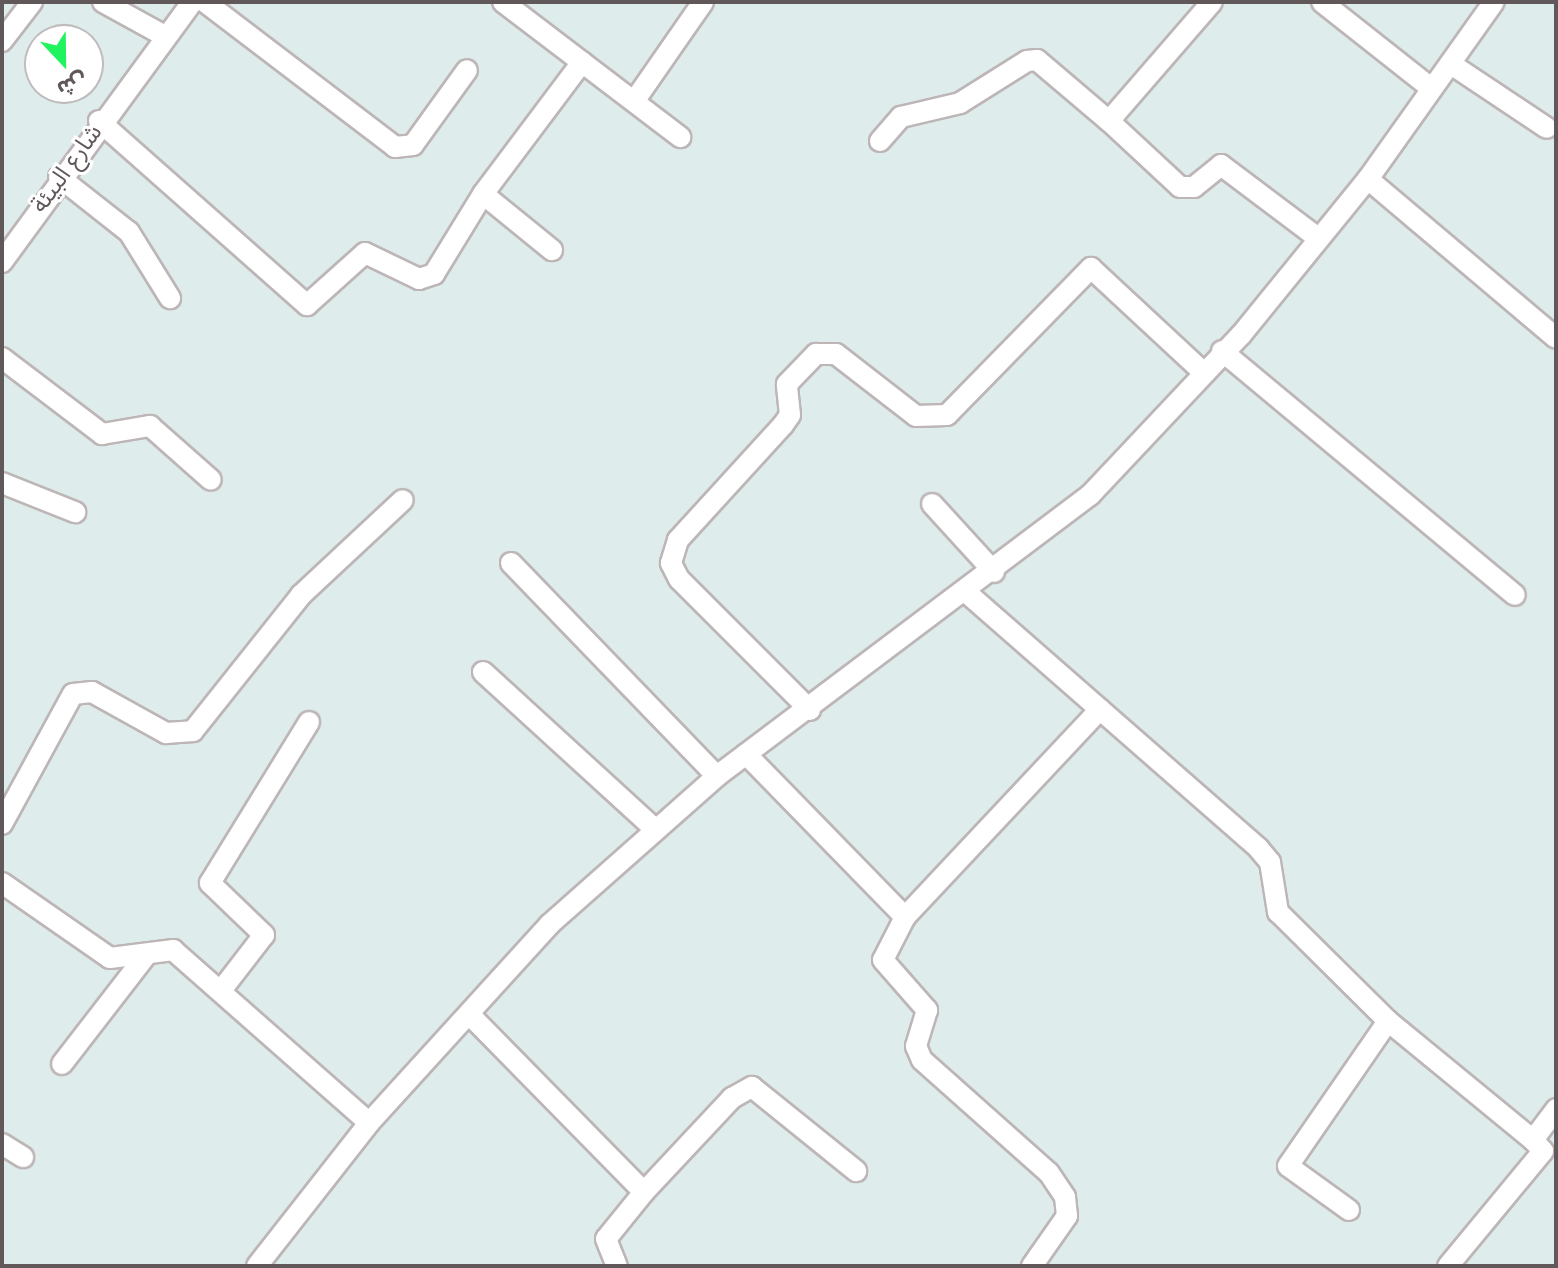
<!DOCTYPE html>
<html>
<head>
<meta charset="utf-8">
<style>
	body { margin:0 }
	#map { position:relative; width:1558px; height:1268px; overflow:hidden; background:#dfecec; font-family:"DM Sans","Noto Sans Arabic",sans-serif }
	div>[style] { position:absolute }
	.roads { filter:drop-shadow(2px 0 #bdb5b6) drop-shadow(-2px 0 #bdb5b6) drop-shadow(0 2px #bdb5b6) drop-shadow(0 -2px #bdb5b6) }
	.minor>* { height:20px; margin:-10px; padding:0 10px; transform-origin:10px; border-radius:10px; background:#fff }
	span { translate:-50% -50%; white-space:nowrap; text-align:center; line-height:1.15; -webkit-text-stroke:6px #fff; paint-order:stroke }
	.street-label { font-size:24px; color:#61585a }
	.frame { position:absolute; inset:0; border:4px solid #61585a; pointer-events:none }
	.north { position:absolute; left:24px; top:24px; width:80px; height:80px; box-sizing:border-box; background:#fff; border:2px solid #c0bcbd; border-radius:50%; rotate:158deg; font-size:22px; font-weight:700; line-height:32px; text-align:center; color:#61585a }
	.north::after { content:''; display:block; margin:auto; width:28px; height:36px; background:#1ff35e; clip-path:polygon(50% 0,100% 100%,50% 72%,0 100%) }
</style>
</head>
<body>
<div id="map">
	<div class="roads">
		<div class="minor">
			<i style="left:103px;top:2px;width:68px;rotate:28.8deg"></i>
			<i style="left:205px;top:2px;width:239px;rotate:37.3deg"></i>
			<i style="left:395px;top:147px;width:18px;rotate:-6deg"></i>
			<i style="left:413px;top:145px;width:92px;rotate:-54.2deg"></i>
			<i style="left:503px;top:2px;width:223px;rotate:37.3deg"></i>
			<i style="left:1322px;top:2px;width:139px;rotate:38.3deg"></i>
			<i style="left:2px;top:41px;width:49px;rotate:-52.4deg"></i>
			<i style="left:1451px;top:64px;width:115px;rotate:33.7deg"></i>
			<i style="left:635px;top:100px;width:119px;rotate:-55.2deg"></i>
			<i style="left:99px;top:121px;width:278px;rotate:41.5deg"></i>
			<i style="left:307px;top:305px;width:78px;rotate:-41.9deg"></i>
			<i style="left:365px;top:253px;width:60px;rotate:25.7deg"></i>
			<i style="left:419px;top:279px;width:16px;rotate:-18deg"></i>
			<i style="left:434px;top:274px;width:94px;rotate:-58.5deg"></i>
			<i style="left:483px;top:194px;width:165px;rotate:-53.1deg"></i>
			<i style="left:1109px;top:121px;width:97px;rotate:42.9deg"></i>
			<i style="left:1180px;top:187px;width:14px"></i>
			<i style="left:1194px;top:187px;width:35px;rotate:-39deg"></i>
			<i style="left:1221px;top:165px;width:121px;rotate:37deg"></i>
			<i style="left:880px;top:141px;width:32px;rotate:-49deg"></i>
			<i style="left:901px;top:117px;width:61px;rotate:-13.3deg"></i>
			<i style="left:960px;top:103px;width:79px;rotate:-32.1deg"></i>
			<i style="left:1027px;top:61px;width:10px;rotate:-6deg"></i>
			<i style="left:1037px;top:60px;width:94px;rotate:40.3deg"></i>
			<i style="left:1109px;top:121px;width:157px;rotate:-49.1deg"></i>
			<i style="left:59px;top:177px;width:89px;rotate:38.2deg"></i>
			<i style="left:129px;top:232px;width:78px;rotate:58.2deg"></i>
			<i style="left:1368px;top:179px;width:246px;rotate:40.2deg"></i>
			<i style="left:483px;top:194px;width:89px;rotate:39.1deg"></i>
			<i style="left:2px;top:262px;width:322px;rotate:-53.8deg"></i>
			<i style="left:1222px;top:351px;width:381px;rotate:39.8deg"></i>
			<i style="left:2px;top:358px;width:126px;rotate:37.2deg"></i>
			<i style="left:102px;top:434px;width:49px;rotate:-9.5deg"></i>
			<i style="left:150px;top:426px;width:81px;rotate:41.5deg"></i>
			<i style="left:2px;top:483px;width:79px;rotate:21.7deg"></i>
			<i style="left:932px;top:504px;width:92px;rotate:47.6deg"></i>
			<i style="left:511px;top:563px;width:296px;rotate:46deg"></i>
			<i style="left:967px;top:593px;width:388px;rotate:41.2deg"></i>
			<i style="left:1259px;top:849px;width:17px;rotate:50deg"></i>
			<i style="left:1270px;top:862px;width:51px;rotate:80.9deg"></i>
			<i style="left:1278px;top:912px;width:155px;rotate:44.7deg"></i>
			<i style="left:1388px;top:1021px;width:188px;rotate:39.4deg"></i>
			<i style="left:1533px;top:1140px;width:39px;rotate:-53deg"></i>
			<i style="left:483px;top:672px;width:231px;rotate:42.4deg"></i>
			<i style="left:810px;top:710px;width:185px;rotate:-135deg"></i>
			<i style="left:679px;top:579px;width:18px;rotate:-117deg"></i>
			<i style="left:671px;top:563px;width:24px;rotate:-73deg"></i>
			<i style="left:678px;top:540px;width:156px;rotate:-47.6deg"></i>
			<i style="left:783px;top:425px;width:12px;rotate:-55deg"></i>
			<i style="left:790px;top:415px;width:31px;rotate:-96deg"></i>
			<i style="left:787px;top:384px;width:42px;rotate:-46deg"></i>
			<i style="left:816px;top:354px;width:20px"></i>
			<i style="left:836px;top:354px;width:101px;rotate:37.8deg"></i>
			<i style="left:916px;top:416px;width:31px;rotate:-2deg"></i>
			<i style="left:947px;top:415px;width:206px;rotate:-45.6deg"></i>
			<i style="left:1091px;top:268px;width:151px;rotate:42.9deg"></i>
			<i style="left:746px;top:754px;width:228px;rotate:45.7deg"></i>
			<i style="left:905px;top:917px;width:48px;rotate:117.1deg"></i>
			<i style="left:883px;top:960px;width:67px;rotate:48.7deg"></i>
			<i style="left:927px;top:1010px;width:38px;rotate:107deg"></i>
			<i style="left:916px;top:1046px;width:15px;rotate:67deg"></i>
			<i style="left:922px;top:1060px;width:170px;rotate:41.7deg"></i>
			<i style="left:1049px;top:1173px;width:29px;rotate:56deg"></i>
			<i style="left:1065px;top:1197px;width:19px;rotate:84deg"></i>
			<i style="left:1067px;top:1216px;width:61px;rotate:125deg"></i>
			<i style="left:2px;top:824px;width:148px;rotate:-61.4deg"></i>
			<i style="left:73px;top:694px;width:19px;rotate:-6deg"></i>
			<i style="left:92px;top:692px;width:85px;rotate:29deg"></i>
			<i style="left:166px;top:733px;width:27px;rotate:-4deg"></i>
			<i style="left:193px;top:731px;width:174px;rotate:-51.5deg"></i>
			<i style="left:301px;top:595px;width:139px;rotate:-43deg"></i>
			<i style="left:2px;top:883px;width:131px;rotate:34.8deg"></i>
			<i style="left:110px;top:958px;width:64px;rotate:-7.2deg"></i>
			<i style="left:173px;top:950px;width:261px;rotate:41.4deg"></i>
			<i style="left:905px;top:917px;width:285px;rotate:-46.8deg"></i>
			<i style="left:223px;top:988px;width:67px;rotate:-52.3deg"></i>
			<i style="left:264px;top:935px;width:75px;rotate:-136.1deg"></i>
			<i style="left:210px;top:883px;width:189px;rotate:-58.4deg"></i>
			<i style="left:470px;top:1015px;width:248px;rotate:45.5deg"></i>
			<i style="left:644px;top:1192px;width:60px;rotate:129deg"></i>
			<i style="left:606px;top:1239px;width:29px;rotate:68deg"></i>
			<i style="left:62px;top:1064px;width:139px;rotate:-52.3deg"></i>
			<i style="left:2px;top:1144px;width:25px;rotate:32deg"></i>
			<i style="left:644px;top:1192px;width:129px;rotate:-46.9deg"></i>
			<i style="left:732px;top:1098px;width:23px;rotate:-29deg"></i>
			<i style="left:752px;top:1087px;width:134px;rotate:38.9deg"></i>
			<i style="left:1349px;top:1210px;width:75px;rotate:-144.2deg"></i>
			<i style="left:1288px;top:1166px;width:176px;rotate:-55.4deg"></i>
			<i style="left:257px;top:1266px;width:182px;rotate:-51.9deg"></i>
			<i style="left:369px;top:1123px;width:269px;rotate:-47.7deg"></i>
			<i style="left:550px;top:924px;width:223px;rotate:-41.5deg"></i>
			<i style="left:717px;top:776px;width:467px;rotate:-37deg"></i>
			<i style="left:1090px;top:495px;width:220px;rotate:-46.7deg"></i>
			<i style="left:1241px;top:335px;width:201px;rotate:-50.9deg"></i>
			<i style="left:1368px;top:179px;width:217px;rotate:-54.6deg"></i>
			<i style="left:1448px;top:1266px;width:149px;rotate:-50.4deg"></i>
			<i style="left:1543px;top:1151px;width:15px;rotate:-132deg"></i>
		</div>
	</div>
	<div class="street-label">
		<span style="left:66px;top:168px;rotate:-54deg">شارع البيئة</span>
	</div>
	<div class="frame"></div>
	<div class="north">ش</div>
</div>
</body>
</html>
